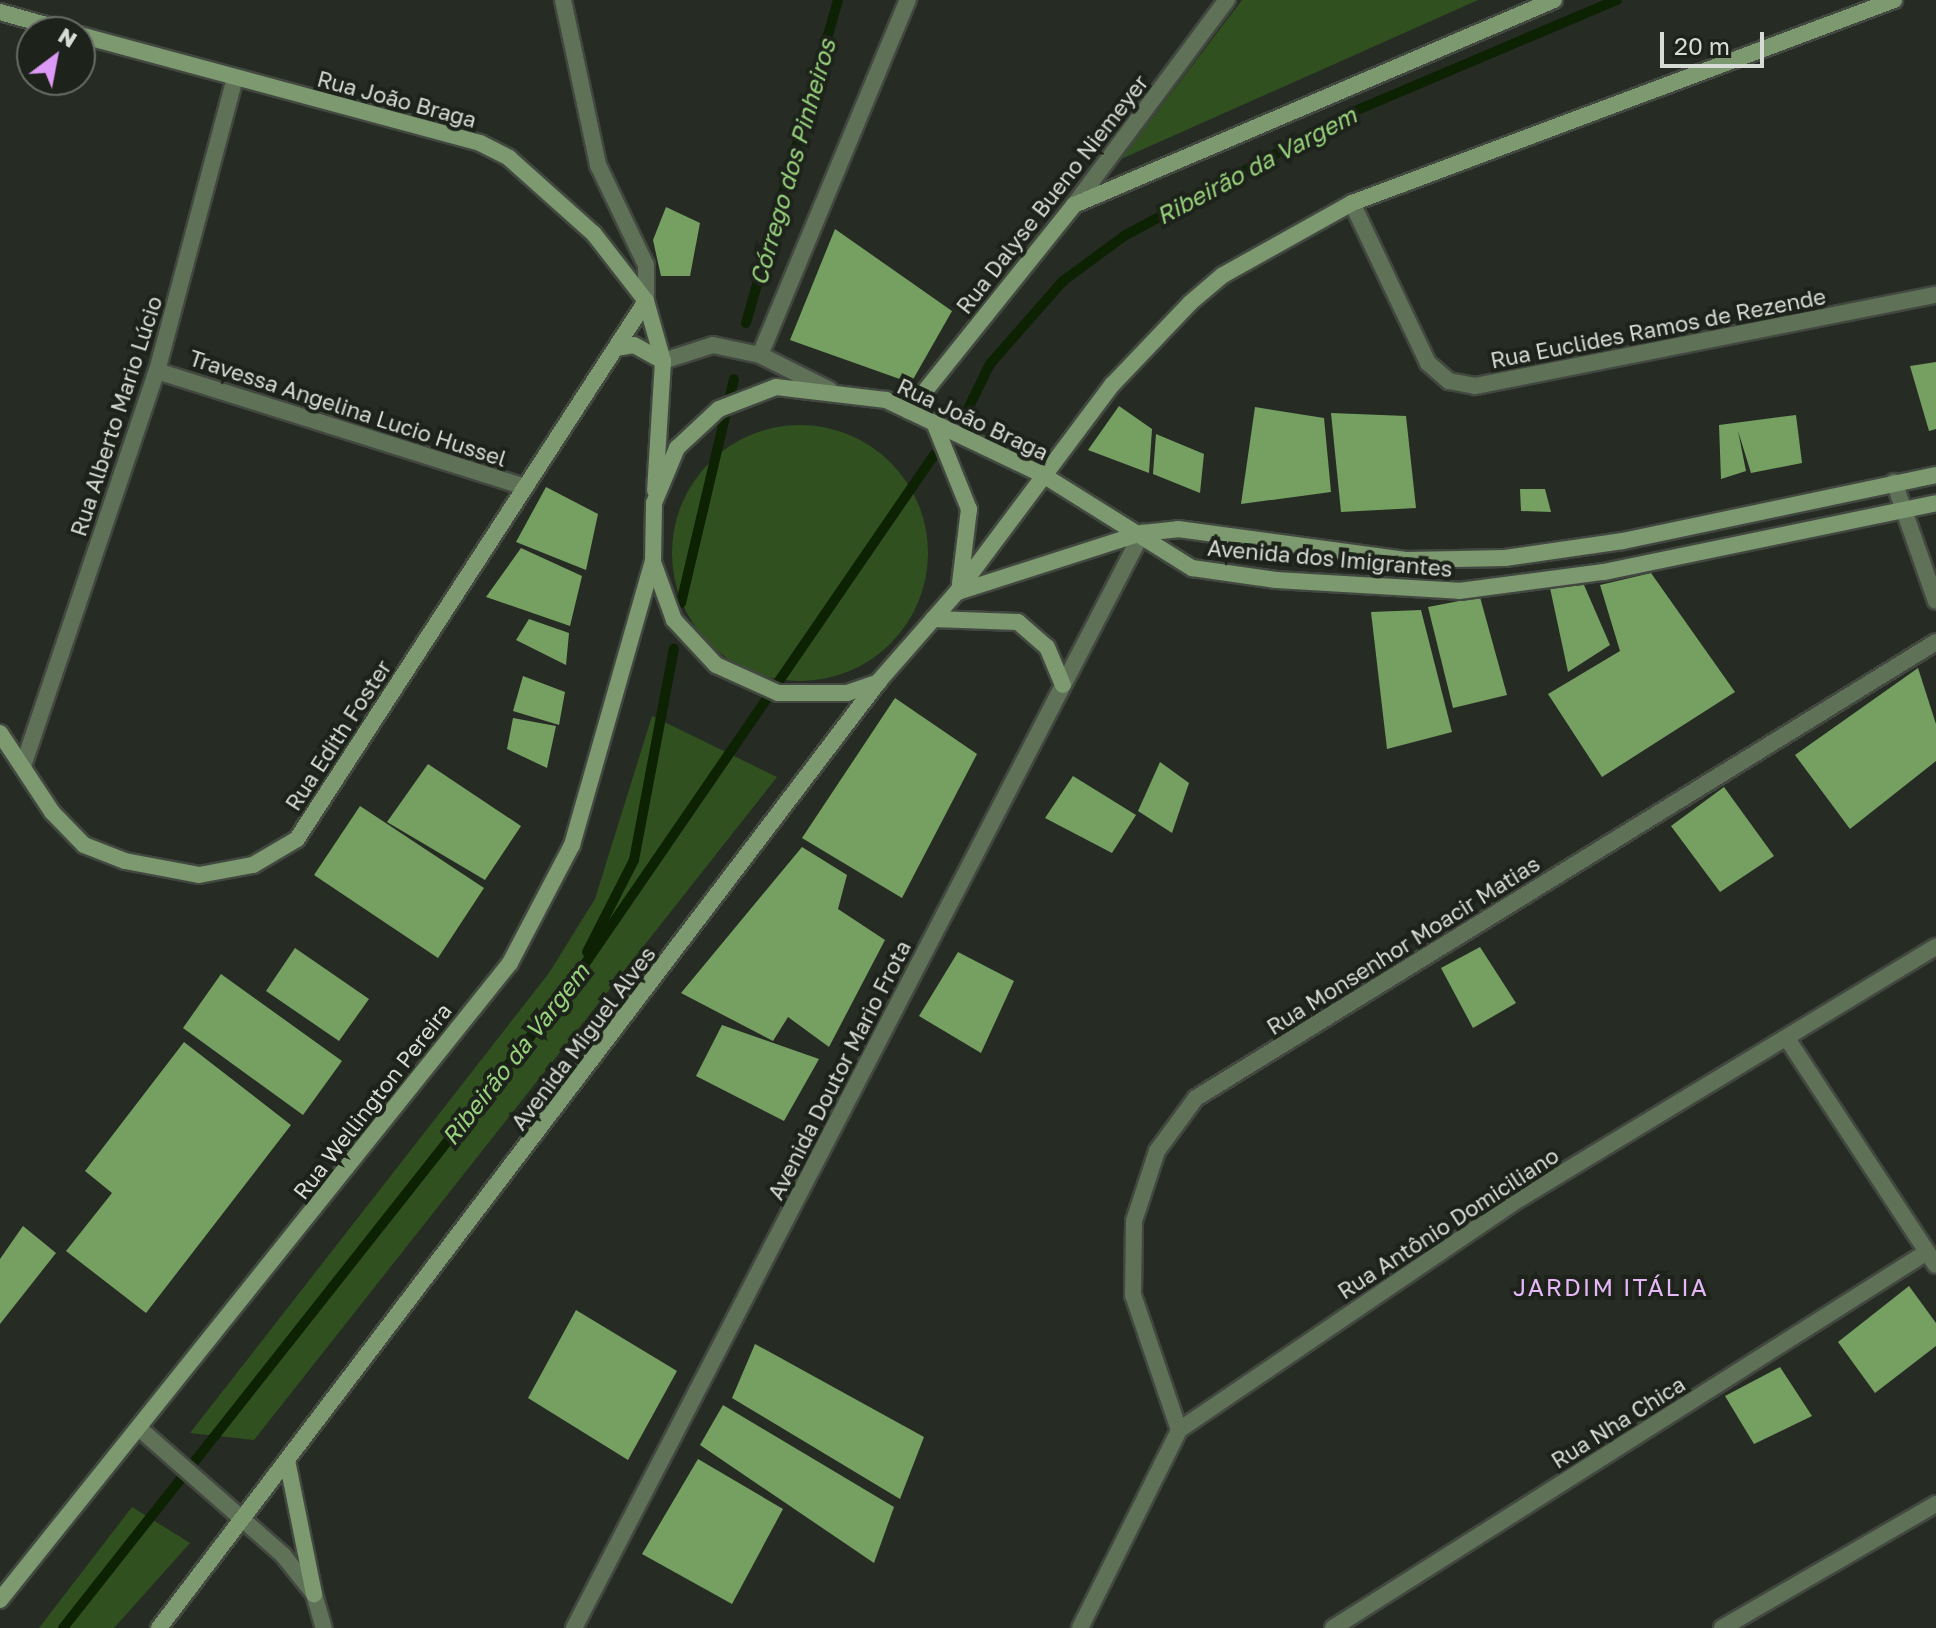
<!DOCTYPE html>
<html>
<head>
<meta charset="utf-8">
<style>
	body { margin:0 }
	#map { position:relative; width:1936px; height:1628px; overflow:hidden; background:#262c24; font-family:"Golos Text",sans-serif }
	div>[style] { position:absolute }
	.green>* { inset:0; background:#30511f }
	.round { border-radius:50% }
	.stream>* { height:10px; margin:-5px; padding:0 5px; transform-origin:5px; border-radius:5px; background:#0d2103 }
	.building>* { inset:0; background:#75a062 }
	.roads { filter:drop-shadow(2px 0 #424840) drop-shadow(-2px 0 #424840) drop-shadow(0 2px #424840) drop-shadow(0 -2px #424840) }
	.street>* { height:16px; margin:-8px; padding:0 8px; transform-origin:8px; border-radius:8px; background:#5f7157 }
	.secondary>* { height:16px; margin:-8px; padding:0 8px; transform-origin:8px; border-radius:8px; background:#7c9970 }
	span { translate:-50% -50%; white-space:nowrap; text-align:center; line-height:1.15; -webkit-text-stroke:8px #1d221a; paint-order:stroke }
	.street-label { font-size:22px; color:#d8dcd6 }
	.water-label { font-size:24px; color:#98d27d; font-style:italic }
	.neighbourhood-label { font-size:24px; color:#e5b7f7; letter-spacing:2px }
	.north { position:absolute; left:16px; top:16px; width:80px; height:80px; box-sizing:border-box; background:#1d221a; border:2px solid #686c65; border-radius:50%; rotate:32deg; font-size:22px; font-weight:700; line-height:32px; text-align:center; color:#d8dcd6 }
	.north::after { content:''; display:block; margin:auto; width:28px; height:36px; background:#dc99f5; clip-path:polygon(50% 0,100% 100%,50% 72%,0 100%) }
	.scale { position:absolute; left:1660px; top:32px; width:104px; height:36px; box-sizing:border-box; border:4px solid #d8dcd6; border-top:0; padding-left:10px; font-size:24px; line-height:28px; white-space:nowrap; color:#d8dcd6; -webkit-text-stroke:6px #1d221a; paint-order:stroke }
</style>
</head>
<body>
<div id="map">
	<div class="green">
		<i style="clip-path:polygon(1242px 0,1478px 0,1121px 159px)"></i>
		<i class="round" style="left:672px;top:425px;width:256px;height:256px"></i>
		<i style="clip-path:polygon(652px 716px,777px 777px,254px 1440px,190px 1433px,549px 973px,595px 899px)"></i>
		<i style="clip-path:polygon(132px 1507px,190px 1543px,114px 1628px,39px 1628px)"></i>
	</div>
	<div class="stream">
		<i style="left:746px;top:323px;width:336px;rotate:-74.1deg"></i>
		<i style="left:963px;top:419px;width:61px;rotate:-63.9deg"></i>
		<i style="left:990px;top:364px;width:111px;rotate:-48.7deg"></i>
		<i style="left:1063px;top:281px;width:76px;rotate:-36.4deg"></i>
		<i style="left:1124px;top:236px;width:263px;rotate:-28.4deg"></i>
		<i style="left:1355px;top:111px;width:285px;rotate:-23deg"></i>
		<i style="left:681px;top:603px;width:230px;rotate:-76.7deg"></i>
		<i style="left:587px;top:952px;width:103px;rotate:-62.9deg"></i>
		<i style="left:634px;top:860px;width:215px;rotate:-79.3deg"></i>
		<i style="left:63px;top:1628px;width:813px;rotate:-51.69deg"></i>
		<i style="left:567px;top:990px;width:649px;rotate:-55.55deg"></i>
	</div>
	<div class="building">
		<i style="clip-path:polygon(666px 207px,700px 223px,690px 276px,661px 276px,653px 240px)"></i>
		<i style="clip-path:polygon(835px 229px,952px 311px,911px 383px,790px 340px)"></i>
		<i style="clip-path:polygon(1936px 362px,1936px 429px,1929px 431px,1910px 366px)"></i>
		<i style="clip-path:polygon(1119px 406px,1152px 429px,1149px 473px,1088px 450px)"></i>
		<i style="clip-path:polygon(1255px 407px,1324px 418px,1331px 492px,1241px 504px)"></i>
		<i style="clip-path:polygon(1331px 413px,1406px 416px,1416px 508px,1341px 512px)"></i>
		<i style="clip-path:polygon(1796px 415px,1802px 463px,1751px 473px,1738px 431px,1746px 471px,1721px 479px,1719px 425px)"></i>
		<i style="clip-path:polygon(1156px 434px,1204px 454px,1200px 493px,1153px 474px)"></i>
		<i style="clip-path:polygon(546px 487px,598px 514px,586px 570px,516px 542px)"></i>
		<i style="clip-path:polygon(1520px 489px,1545px 489px,1551px 512px,1521px 511px)"></i>
		<i style="clip-path:polygon(521px 548px,582px 576px,570px 626px,486px 597px)"></i>
		<i style="clip-path:polygon(1651px 573px,1735px 692px,1602px 777px,1548px 694px,1620px 651px,1600px 585px)"></i>
		<i style="clip-path:polygon(1584px 585px,1610px 645px,1568px 672px,1550px 588px)"></i>
		<i style="clip-path:polygon(1480px 597px,1507px 695px,1453px 708px,1428px 607px)"></i>
		<i style="clip-path:polygon(1421px 610px,1452px 732px,1387px 749px,1371px 612px)"></i>
		<i style="clip-path:polygon(529px 619px,569px 633px,566px 665px,516px 640px)"></i>
		<i style="clip-path:polygon(1918px 668px,1936px 724px,1936px 761px,1850px 829px,1795px 755px)"></i>
		<i style="clip-path:polygon(523px 676px,565px 692px,559px 725px,513px 711px)"></i>
		<i style="clip-path:polygon(895px 698px,977px 754px,902px 898px,802px 838px)"></i>
		<i style="clip-path:polygon(513px 718px,556px 726px,547px 768px,507px 749px)"></i>
		<i style="clip-path:polygon(1160px 762px,1189px 783px,1172px 833px,1138px 811px)"></i>
		<i style="clip-path:polygon(428px 764px,521px 826px,485px 880px,387px 822px)"></i>
		<i style="clip-path:polygon(1073px 776px,1136px 815px,1112px 853px,1045px 818px)"></i>
		<i style="clip-path:polygon(1724px 787px,1774px 856px,1720px 892px,1671px 826px)"></i>
		<i style="clip-path:polygon(360px 806px,484px 888px,438px 958px,314px 875px)"></i>
		<i style="clip-path:polygon(802px 847px,847px 875px,838px 909px,885px 940px,829px 1047px,788px 1017px,773px 1041px,681px 993px)"></i>
		<i style="clip-path:polygon(1480px 947px,1516px 1003px,1473px 1028px,1441px 968px)"></i>
		<i style="clip-path:polygon(295px 948px,369px 999px,339px 1041px,266px 991px)"></i>
		<i style="clip-path:polygon(958px 952px,1014px 981px,981px 1053px,919px 1016px)"></i>
		<i style="clip-path:polygon(221px 974px,342px 1061px,303px 1115px,183px 1028px)"></i>
		<i style="clip-path:polygon(722px 1025px,819px 1059px,784px 1121px,696px 1076px)"></i>
		<i style="clip-path:polygon(184px 1042px,291px 1125px,146px 1313px,66px 1251px,112px 1193px,85px 1171px)"></i>
		<i style="clip-path:polygon(23px 1226px,56px 1253px,0 1324px,0 1259px)"></i>
		<i style="clip-path:polygon(1909px 1286px,1936px 1323px,1936px 1346px,1875px 1393px,1838px 1342px)"></i>
		<i style="clip-path:polygon(576px 1310px,677px 1371px,628px 1460px,528px 1398px)"></i>
		<i style="clip-path:polygon(755px 1344px,924px 1437px,900px 1499px,732px 1398px)"></i>
		<i style="clip-path:polygon(1780px 1367px,1812px 1416px,1754px 1444px,1725px 1396px)"></i>
		<i style="clip-path:polygon(723px 1405px,894px 1507px,874px 1563px,700px 1445px)"></i>
		<i style="clip-path:polygon(698px 1459px,783px 1509px,732px 1604px,642px 1554px)"></i>
	</div>
	<div class="roads">
		<div class="street">
			<i style="left:563px;top:0;width:169px;rotate:78deg"></i>
			<i style="left:598px;top:165px;width:111px;rotate:64.4deg"></i>
			<i style="left:646px;top:265px;width:36px;rotate:90deg"></i>
			<i style="left:1352px;top:203px;width:177px;rotate:64.6deg"></i>
			<i style="left:1428px;top:363px;width:28px;rotate:41deg"></i>
			<i style="left:1449px;top:381px;width:26px;rotate:11deg"></i>
			<i style="left:1475px;top:386px;width:470px;rotate:-11.2deg"></i>
			<i style="left:1074px;top:205px;width:256px;rotate:-53.3deg"></i>
			<i style="left:760px;top:355px;width:385px;rotate:-67.4deg"></i>
			<i style="left:663px;top:361px;width:52px;rotate:-17.7deg"></i>
			<i style="left:713px;top:345px;width:48px;rotate:12deg"></i>
			<i style="left:760px;top:355px;width:78px;rotate:26.6deg"></i>
			<i style="left:157px;top:371px;width:386px;rotate:17.5deg"></i>
			<i style="left:1894px;top:482px;width:126px;rotate:70.6deg"></i>
			<i style="left:24px;top:763px;width:414px;rotate:-71.3deg"></i>
			<i style="left:157px;top:371px;width:303px;rotate:-75.1deg"></i>
			<i style="left:1788px;top:1040px;width:269px;rotate:56.7deg"></i>
			<i style="left:140px;top:1429px;width:191px;rotate:41.4deg"></i>
			<i style="left:283px;top:1555px;width:50px;rotate:51.5deg"></i>
			<i style="left:314px;top:1594px;width:35px;rotate:74deg"></i>
			<i style="left:1179px;top:1430px;width:143px;rotate:-108.8deg"></i>
			<i style="left:1133px;top:1295px;width:74px;rotate:-89.2deg"></i>
			<i style="left:1134px;top:1221px;width:74px;rotate:-71.8deg"></i>
			<i style="left:1157px;top:1151px;width:66px;rotate:-53.7deg"></i>
			<i style="left:1196px;top:1098px;width:869px;rotate:-31.64deg"></i>
			<i style="left:574px;top:1628px;width:1234px;rotate:-62.58deg"></i>
			<i style="left:1080px;top:1628px;width:221px;rotate:-63.4deg"></i>
			<i style="left:1179px;top:1430px;width:413px;rotate:-34.2deg"></i>
			<i style="left:1521px;top:1198px;width:485px;rotate:-31.2deg"></i>
			<i style="left:1333px;top:1628px;width:703px;rotate:-32.33deg"></i>
			<i style="left:1722px;top:1628px;width:247px;rotate:-30.1deg"></i>
		</div>
		<div class="secondary">
			<i style="left:0;top:12px;width:74px;rotate:15.7deg"></i>
			<i style="left:80px;top:35px;width:414px;rotate:15.1deg"></i>
			<i style="left:480px;top:143px;width:33px;rotate:27deg"></i>
			<i style="left:509px;top:158px;width:114px;rotate:41.8deg"></i>
			<i style="left:594px;top:234px;width:85px;rotate:52.2deg"></i>
			<i style="left:646px;top:301px;width:62px;rotate:74.2deg"></i>
			<i style="left:663px;top:361px;width:130px;rotate:93.5deg"></i>
			<i style="left:616px;top:348px;width:18px;rotate:-9deg"></i>
			<i style="left:634px;top:345px;width:33px;rotate:29deg"></i>
			<i style="left:909px;top:411px;width:264px;rotate:-51.3deg"></i>
			<i style="left:1074px;top:205px;width:522px;rotate:-23.13deg"></i>
			<i style="left:935px;top:425px;width:91px;rotate:68deg"></i>
			<i style="left:969px;top:509px;width:75px;rotate:96.9deg"></i>
			<i style="left:958px;top:592px;width:193px;rotate:-17.8deg"></i>
			<i style="left:1142px;top:533px;width:36px;rotate:-6deg"></i>
			<i style="left:1178px;top:529px;width:230px;rotate:7.7deg"></i>
			<i style="left:1406px;top:560px;width:99px;rotate:-1.2deg"></i>
			<i style="left:1505px;top:558px;width:119px;rotate:-8.2deg"></i>
			<i style="left:1623px;top:541px;width:320px;rotate:-11.9deg"></i>
			<i style="left:933px;top:619px;width:85px;rotate:2deg"></i>
			<i style="left:1018px;top:622px;width:38px;rotate:41deg"></i>
			<i style="left:1047px;top:647px;width:41px;rotate:67.2deg"></i>
			<i style="left:879px;top:682px;width:34px;rotate:161deg"></i>
			<i style="left:847px;top:693px;width:69px;rotate:180deg"></i>
			<i style="left:778px;top:693px;width:68px;rotate:-155.7deg"></i>
			<i style="left:716px;top:665px;width:62px;rotate:-133deg"></i>
			<i style="left:674px;top:620px;width:62px;rotate:-109.9deg"></i>
			<i style="left:653px;top:562px;width:59px;rotate:-89deg"></i>
			<i style="left:654px;top:503px;width:60px;rotate:-67.3deg"></i>
			<i style="left:677px;top:448px;width:57px;rotate:-42.9deg"></i>
			<i style="left:719px;top:409px;width:61px;rotate:-21.1deg"></i>
			<i style="left:776px;top:387px;width:111px;rotate:6.7deg"></i>
			<i style="left:886px;top:400px;width:174px;rotate:25.5deg"></i>
			<i style="left:1043px;top:475px;width:176px;rotate:32deg"></i>
			<i style="left:1192px;top:568px;width:85px;rotate:8.1deg"></i>
			<i style="left:1276px;top:580px;width:183px;rotate:3.4deg"></i>
			<i style="left:1459px;top:591px;width:146px;rotate:-7.5deg"></i>
			<i style="left:1604px;top:572px;width:339px;rotate:-11.7deg"></i>
			<i style="left:0;top:733px;width:95px;rotate:56.6deg"></i>
			<i style="left:52px;top:812px;width:46px;rotate:45.9deg"></i>
			<i style="left:84px;top:845px;width:44px;rotate:21.3deg"></i>
			<i style="left:125px;top:861px;width:75px;rotate:10.7deg"></i>
			<i style="left:199px;top:875px;width:55px;rotate:-10.5deg"></i>
			<i style="left:253px;top:865px;width:51px;rotate:-30.6deg"></i>
			<i style="left:297px;top:839px;width:641px;rotate:-57.03deg"></i>
			<i style="left:288px;top:1465px;width:132px;rotate:78.6deg"></i>
			<i style="left:0;top:1600px;width:816px;rotate:-51.32deg"></i>
			<i style="left:510px;top:963px;width:133px;rotate:-62.3deg"></i>
			<i style="left:572px;top:845px;width:292px;rotate:-74.1deg"></i>
			<i style="left:159px;top:1628px;width:1190px;rotate:-52.75deg"></i>
			<i style="left:879px;top:681px;width:118px;rotate:-48.8deg"></i>
			<i style="left:957px;top:592px;width:259px;rotate:-53.2deg"></i>
			<i style="left:1112px;top:385px;width:113px;rotate:-46.4deg"></i>
			<i style="left:1190px;top:303px;width:43px;rotate:-40.3deg"></i>
			<i style="left:1223px;top:275px;width:148px;rotate:-29.2deg"></i>
			<i style="left:1352px;top:203px;width:579px;rotate:-20.53deg"></i>
		</div>
	</div>
	<div class="street-label">
		<span style="left:397px;top:99px;rotate:15deg">Rua João Braga</span>
		<span style="left:1052px;top:194px;rotate:-52deg">Rua Dalyse Bueno Niemeyer</span>
		<span style="left:1658px;top:328px;rotate:-11deg">Rua Euclides Ramos de Rezende</span>
		<span style="left:348px;top:408px;rotate:18deg">Travessa Angelina Lucio Hussel</span>
		<span style="left:116px;top:416px;rotate:-72deg">Rua Alberto Mario Lúcio</span>
		<span style="left:973px;top:419px;rotate:25deg">Rua João Braga</span>
		<span style="left:1330px;top:558px;rotate:5deg">Avenida dos Imigrantes</span>
		<span style="left:338px;top:735px;rotate:-57deg">Rua Edith Foster</span>
		<span style="left:1403px;top:945px;rotate:-32deg">Rua Monsenhor Moacir Matias</span>
		<span style="left:583px;top:1038px;rotate:-53deg">Avenida Miguel Alves</span>
		<span style="left:839px;top:1070px;rotate:-63deg">Avenida Doutor Mario Frota</span>
		<span style="left:372px;top:1101px;rotate:-52deg">Rua Wellington Pereira</span>
		<span style="left:1448px;top:1223px;rotate:-33deg">Rua Antônio Domiciliano</span>
		<span style="left:1618px;top:1422px;rotate:-32deg">Rua Nha Chica</span>
	</div>
	<div class="water-label">
		<span style="left:792px;top:162px;rotate:-74deg">Córrego dos Pinheiros</span>
		<span style="left:1256px;top:165px;rotate:-28deg">Ribeirão da Vargem</span>
		<span style="left:515px;top:1054px;rotate:-52deg">Ribeirão da Vargem</span>
	</div>
	<div class="neighbourhood-label">
		<span style="left:1611px;top:1287px">JARDIM ITÁLIA</span>
	</div>
	<div class="north">N</div>
	<div class="scale">20 m</div>
</div>
</body>
</html>
